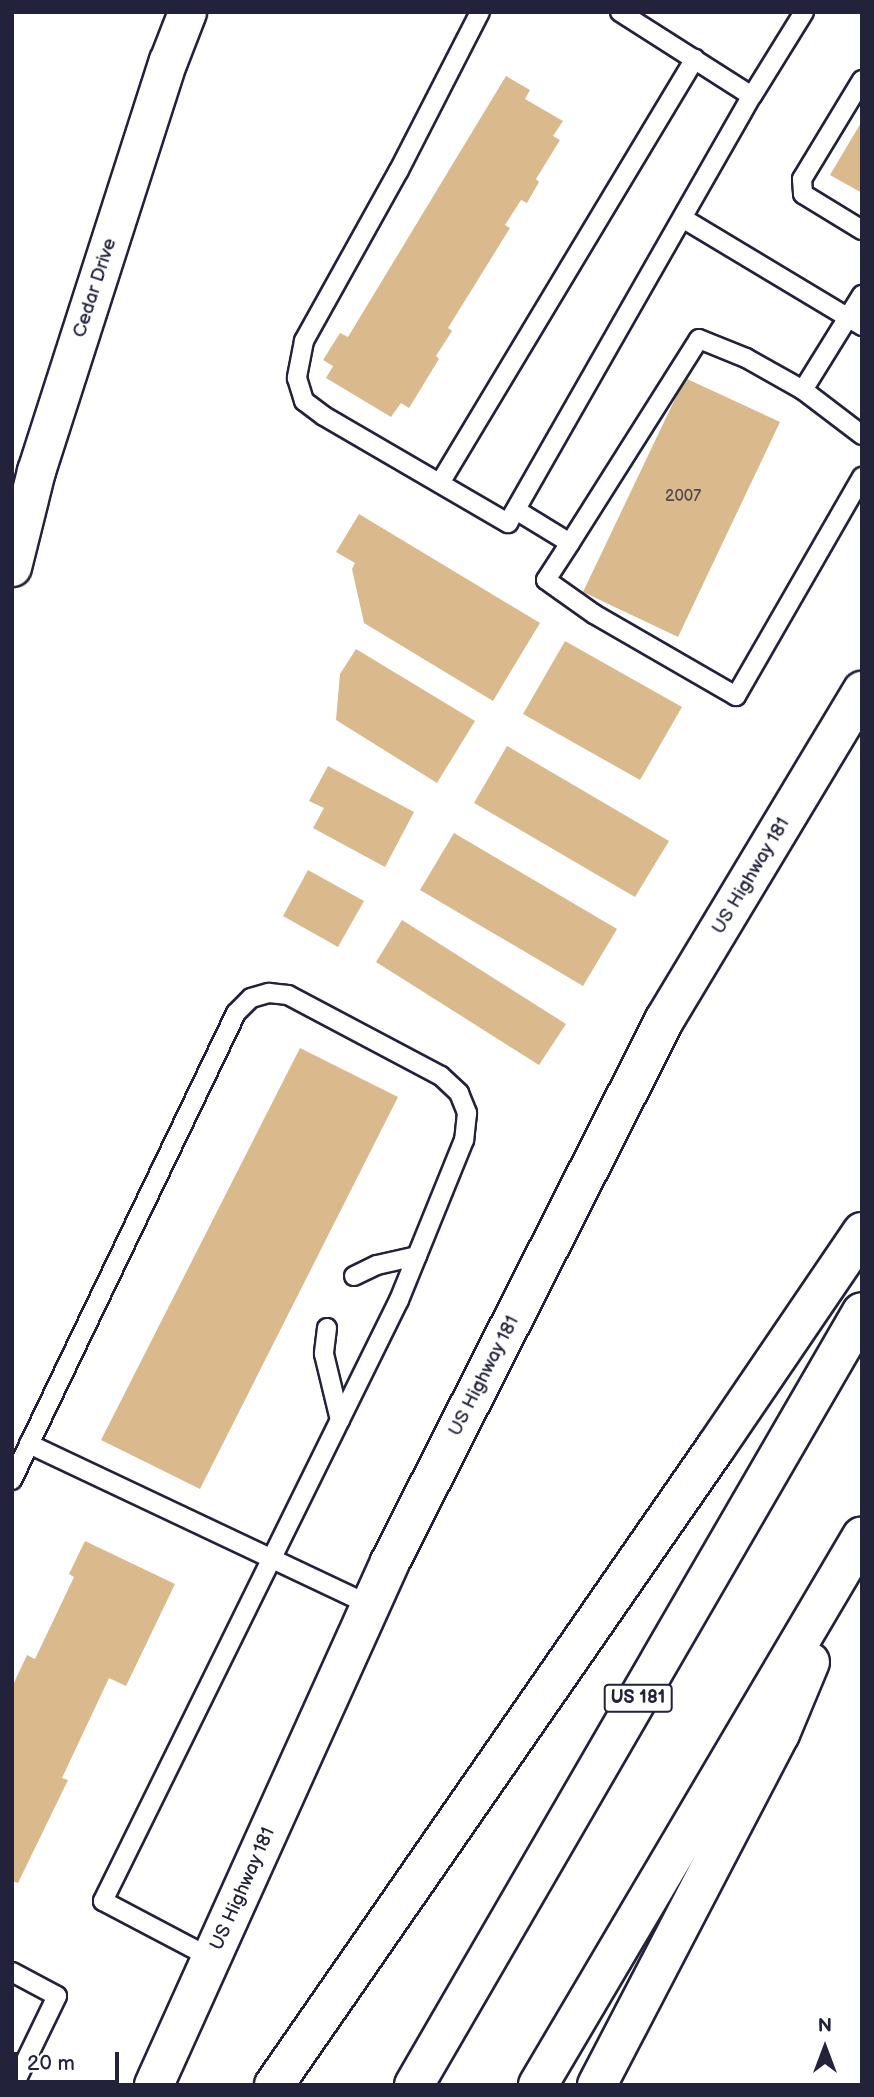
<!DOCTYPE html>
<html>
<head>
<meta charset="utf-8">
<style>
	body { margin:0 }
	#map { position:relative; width:874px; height:2097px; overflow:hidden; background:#fff; font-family:"Balsamiq Sans",sans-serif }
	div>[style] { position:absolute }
	.building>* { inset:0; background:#daba8d }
	.roads { filter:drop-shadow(2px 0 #22223b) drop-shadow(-2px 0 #22223b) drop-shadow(0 2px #22223b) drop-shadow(0 -2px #22223b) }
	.service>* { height:18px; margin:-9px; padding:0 9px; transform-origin:9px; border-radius:9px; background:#fff }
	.minor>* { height:37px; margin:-18.5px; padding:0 18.5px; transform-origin:18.5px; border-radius:18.5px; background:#fff }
	.secondary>* { height:38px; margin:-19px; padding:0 19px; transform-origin:19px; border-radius:19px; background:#fff }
	.motorway>* { height:38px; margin:-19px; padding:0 19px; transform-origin:19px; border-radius:19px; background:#fff }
	span { translate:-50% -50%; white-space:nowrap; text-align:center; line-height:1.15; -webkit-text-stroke:7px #fff; paint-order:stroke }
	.number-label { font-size:16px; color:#504850 }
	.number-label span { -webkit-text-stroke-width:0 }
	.shield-label span { padding:2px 5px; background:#fff; border:2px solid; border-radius:5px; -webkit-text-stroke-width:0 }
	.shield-label { font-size:18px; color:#22223b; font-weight:700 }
	.street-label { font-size:19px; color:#22223b }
	.frame { position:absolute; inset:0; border:14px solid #22223b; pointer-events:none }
	.north { position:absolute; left:790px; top:2013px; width:70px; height:70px; -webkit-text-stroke:5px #fff; paint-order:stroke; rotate:0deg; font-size:19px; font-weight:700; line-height:28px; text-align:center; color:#22223b }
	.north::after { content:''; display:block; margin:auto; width:24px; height:32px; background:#22223b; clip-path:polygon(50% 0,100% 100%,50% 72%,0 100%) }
	.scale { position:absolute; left:14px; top:2052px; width:105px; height:32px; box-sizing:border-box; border:4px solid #22223b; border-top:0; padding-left:9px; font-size:21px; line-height:24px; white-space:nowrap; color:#22223b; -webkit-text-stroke:5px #fff; paint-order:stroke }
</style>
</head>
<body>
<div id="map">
	<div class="building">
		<i style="clip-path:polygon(506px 76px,530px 90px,525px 99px,563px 121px,553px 136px,560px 140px,536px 179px,539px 182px,527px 203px,521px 200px,505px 225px,510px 228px,448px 328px,452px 331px,436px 356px,439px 359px,409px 408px,401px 403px,391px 417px,326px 378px,333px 366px,323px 360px,340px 333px,348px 337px)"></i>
		<i style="clip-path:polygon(862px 121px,862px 193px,830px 175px)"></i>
		<i style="clip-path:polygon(685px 378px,780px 422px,678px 637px,583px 592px)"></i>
		<i style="clip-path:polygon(359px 514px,540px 623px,493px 701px,364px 623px,352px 569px,355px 563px,336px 552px)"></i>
		<i style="clip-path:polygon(565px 641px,682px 707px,640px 780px,523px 714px)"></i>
		<i style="clip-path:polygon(356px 649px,475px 721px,437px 783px,336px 720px,340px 674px)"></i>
		<i style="clip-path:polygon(507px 746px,669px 841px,635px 897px,474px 803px)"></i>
		<i style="clip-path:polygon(328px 766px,414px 812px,385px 867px,313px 828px,324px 808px,309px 801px)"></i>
		<i style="clip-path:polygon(454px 833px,617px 929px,583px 986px,420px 890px)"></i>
		<i style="clip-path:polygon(308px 870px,364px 901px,338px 947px,283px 916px)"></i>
		<i style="clip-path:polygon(402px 920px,566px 1024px,539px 1065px,376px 962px)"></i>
		<i style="clip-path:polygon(300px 1048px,398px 1097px,200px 1489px,101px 1440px)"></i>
		<i style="clip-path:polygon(85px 1541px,175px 1584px,126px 1686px,109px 1678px,62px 1778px,68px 1780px,18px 1883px,12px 1881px,12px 1687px,27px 1655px,35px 1659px,74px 1577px,69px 1574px)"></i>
	</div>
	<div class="roads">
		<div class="service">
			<i style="left:480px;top:12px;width:178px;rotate:117.1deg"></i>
			<i style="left:399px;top:170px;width:196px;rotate:119.1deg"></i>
			<i style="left:304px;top:341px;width:38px;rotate:101deg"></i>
			<i style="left:297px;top:378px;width:24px;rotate:73deg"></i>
			<i style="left:304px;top:401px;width:25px;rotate:37deg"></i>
			<i style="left:324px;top:416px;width:213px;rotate:30.2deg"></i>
			<i style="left:508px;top:523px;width:492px;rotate:-60.3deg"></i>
			<i style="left:752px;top:96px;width:99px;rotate:-58.2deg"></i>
			<i style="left:620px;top:12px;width:156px;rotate:32.5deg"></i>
			<i style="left:862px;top:80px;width:116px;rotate:121.2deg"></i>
			<i style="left:802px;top:179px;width:15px;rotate:86deg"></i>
			<i style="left:803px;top:194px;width:69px;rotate:31.4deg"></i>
			<i style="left:684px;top:219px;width:208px;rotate:31deg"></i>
			<i style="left:803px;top:390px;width:112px;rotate:-58.2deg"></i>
			<i style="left:440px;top:483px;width:495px;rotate:-59deg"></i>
			<i style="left:516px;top:510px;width:63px;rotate:31.4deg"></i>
			<i style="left:570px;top:543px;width:44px;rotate:123deg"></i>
			<i style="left:546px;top:580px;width:59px;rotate:35.3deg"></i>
			<i style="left:594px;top:614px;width:164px;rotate:30deg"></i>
			<i style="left:736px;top:696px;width:253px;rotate:-60.1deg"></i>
			<i style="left:570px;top:543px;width:241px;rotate:-57.7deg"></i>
			<i style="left:699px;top:339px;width:51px;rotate:22deg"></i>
			<i style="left:746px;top:358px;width:65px;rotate:29.3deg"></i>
			<i style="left:803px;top:390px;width:74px;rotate:37.3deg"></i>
			<i style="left:354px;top:1276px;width:25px;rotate:-26deg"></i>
			<i style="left:377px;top:1265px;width:41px;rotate:-12.7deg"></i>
			<i style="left:327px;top:1328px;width:26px;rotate:97deg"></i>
			<i style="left:324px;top:1354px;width:68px;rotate:76.4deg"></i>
			<i style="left:29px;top:1444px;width:377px;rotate:25.3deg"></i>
			<i style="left:12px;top:1480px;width:518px;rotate:-64.37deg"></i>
			<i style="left:236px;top:1013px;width:21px;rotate:-45deg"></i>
			<i style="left:251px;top:998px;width:19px;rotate:-16deg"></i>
			<i style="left:269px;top:993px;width:19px;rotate:6deg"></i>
			<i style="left:288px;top:995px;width:173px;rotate:27.9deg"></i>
			<i style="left:441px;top:1076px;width:25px;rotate:43deg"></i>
			<i style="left:459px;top:1093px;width:22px;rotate:68deg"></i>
			<i style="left:467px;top:1113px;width:27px;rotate:96deg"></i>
			<i style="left:464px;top:1140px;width:173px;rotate:112.1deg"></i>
			<i style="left:399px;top:1300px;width:670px;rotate:116.22deg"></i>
			<i style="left:103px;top:1901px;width:122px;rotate:27.8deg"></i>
			<i style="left:12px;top:1972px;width:51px;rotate:28.1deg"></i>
			<i style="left:57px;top:1996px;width:99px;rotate:115.8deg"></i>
		</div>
		<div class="minor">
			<i style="left:12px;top:567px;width:99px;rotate:-76deg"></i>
			<i style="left:36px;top:471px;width:431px;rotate:-72.2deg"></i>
			<i style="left:168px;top:61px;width:53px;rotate:-68.8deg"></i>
		</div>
		<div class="secondary">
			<i style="left:154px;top:2085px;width:574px;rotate:-65.71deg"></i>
			<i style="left:390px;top:1562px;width:609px;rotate:-63.14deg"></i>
			<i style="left:665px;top:1019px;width:383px;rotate:-59deg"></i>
		</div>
		<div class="motorway">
			<i style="left:274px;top:2085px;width:776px;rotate:-55.29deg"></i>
			<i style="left:716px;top:1447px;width:260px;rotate:-55.8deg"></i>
			<i style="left:414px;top:2085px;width:893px;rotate:-59.91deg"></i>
			<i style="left:538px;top:2085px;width:637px;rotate:-59.45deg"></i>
			<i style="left:597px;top:2085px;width:396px;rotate:-62.5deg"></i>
			<i style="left:780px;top:1734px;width:78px;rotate:-67.4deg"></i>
		</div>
	</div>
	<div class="number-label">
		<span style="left:683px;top:497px">2007</span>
	</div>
	<div class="shield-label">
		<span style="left:638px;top:1698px">US 181</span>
	</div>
	<div class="street-label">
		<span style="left:95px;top:288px;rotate:-72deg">Cedar Drive</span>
		<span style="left:751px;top:876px;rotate:-59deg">US Highway 181</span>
		<span style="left:484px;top:1376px;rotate:-63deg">US Highway 181</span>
		<span style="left:243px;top:1889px;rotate:-66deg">US Highway 181</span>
	</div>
	<div class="frame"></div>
	<div class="north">N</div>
	<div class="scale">20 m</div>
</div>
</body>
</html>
